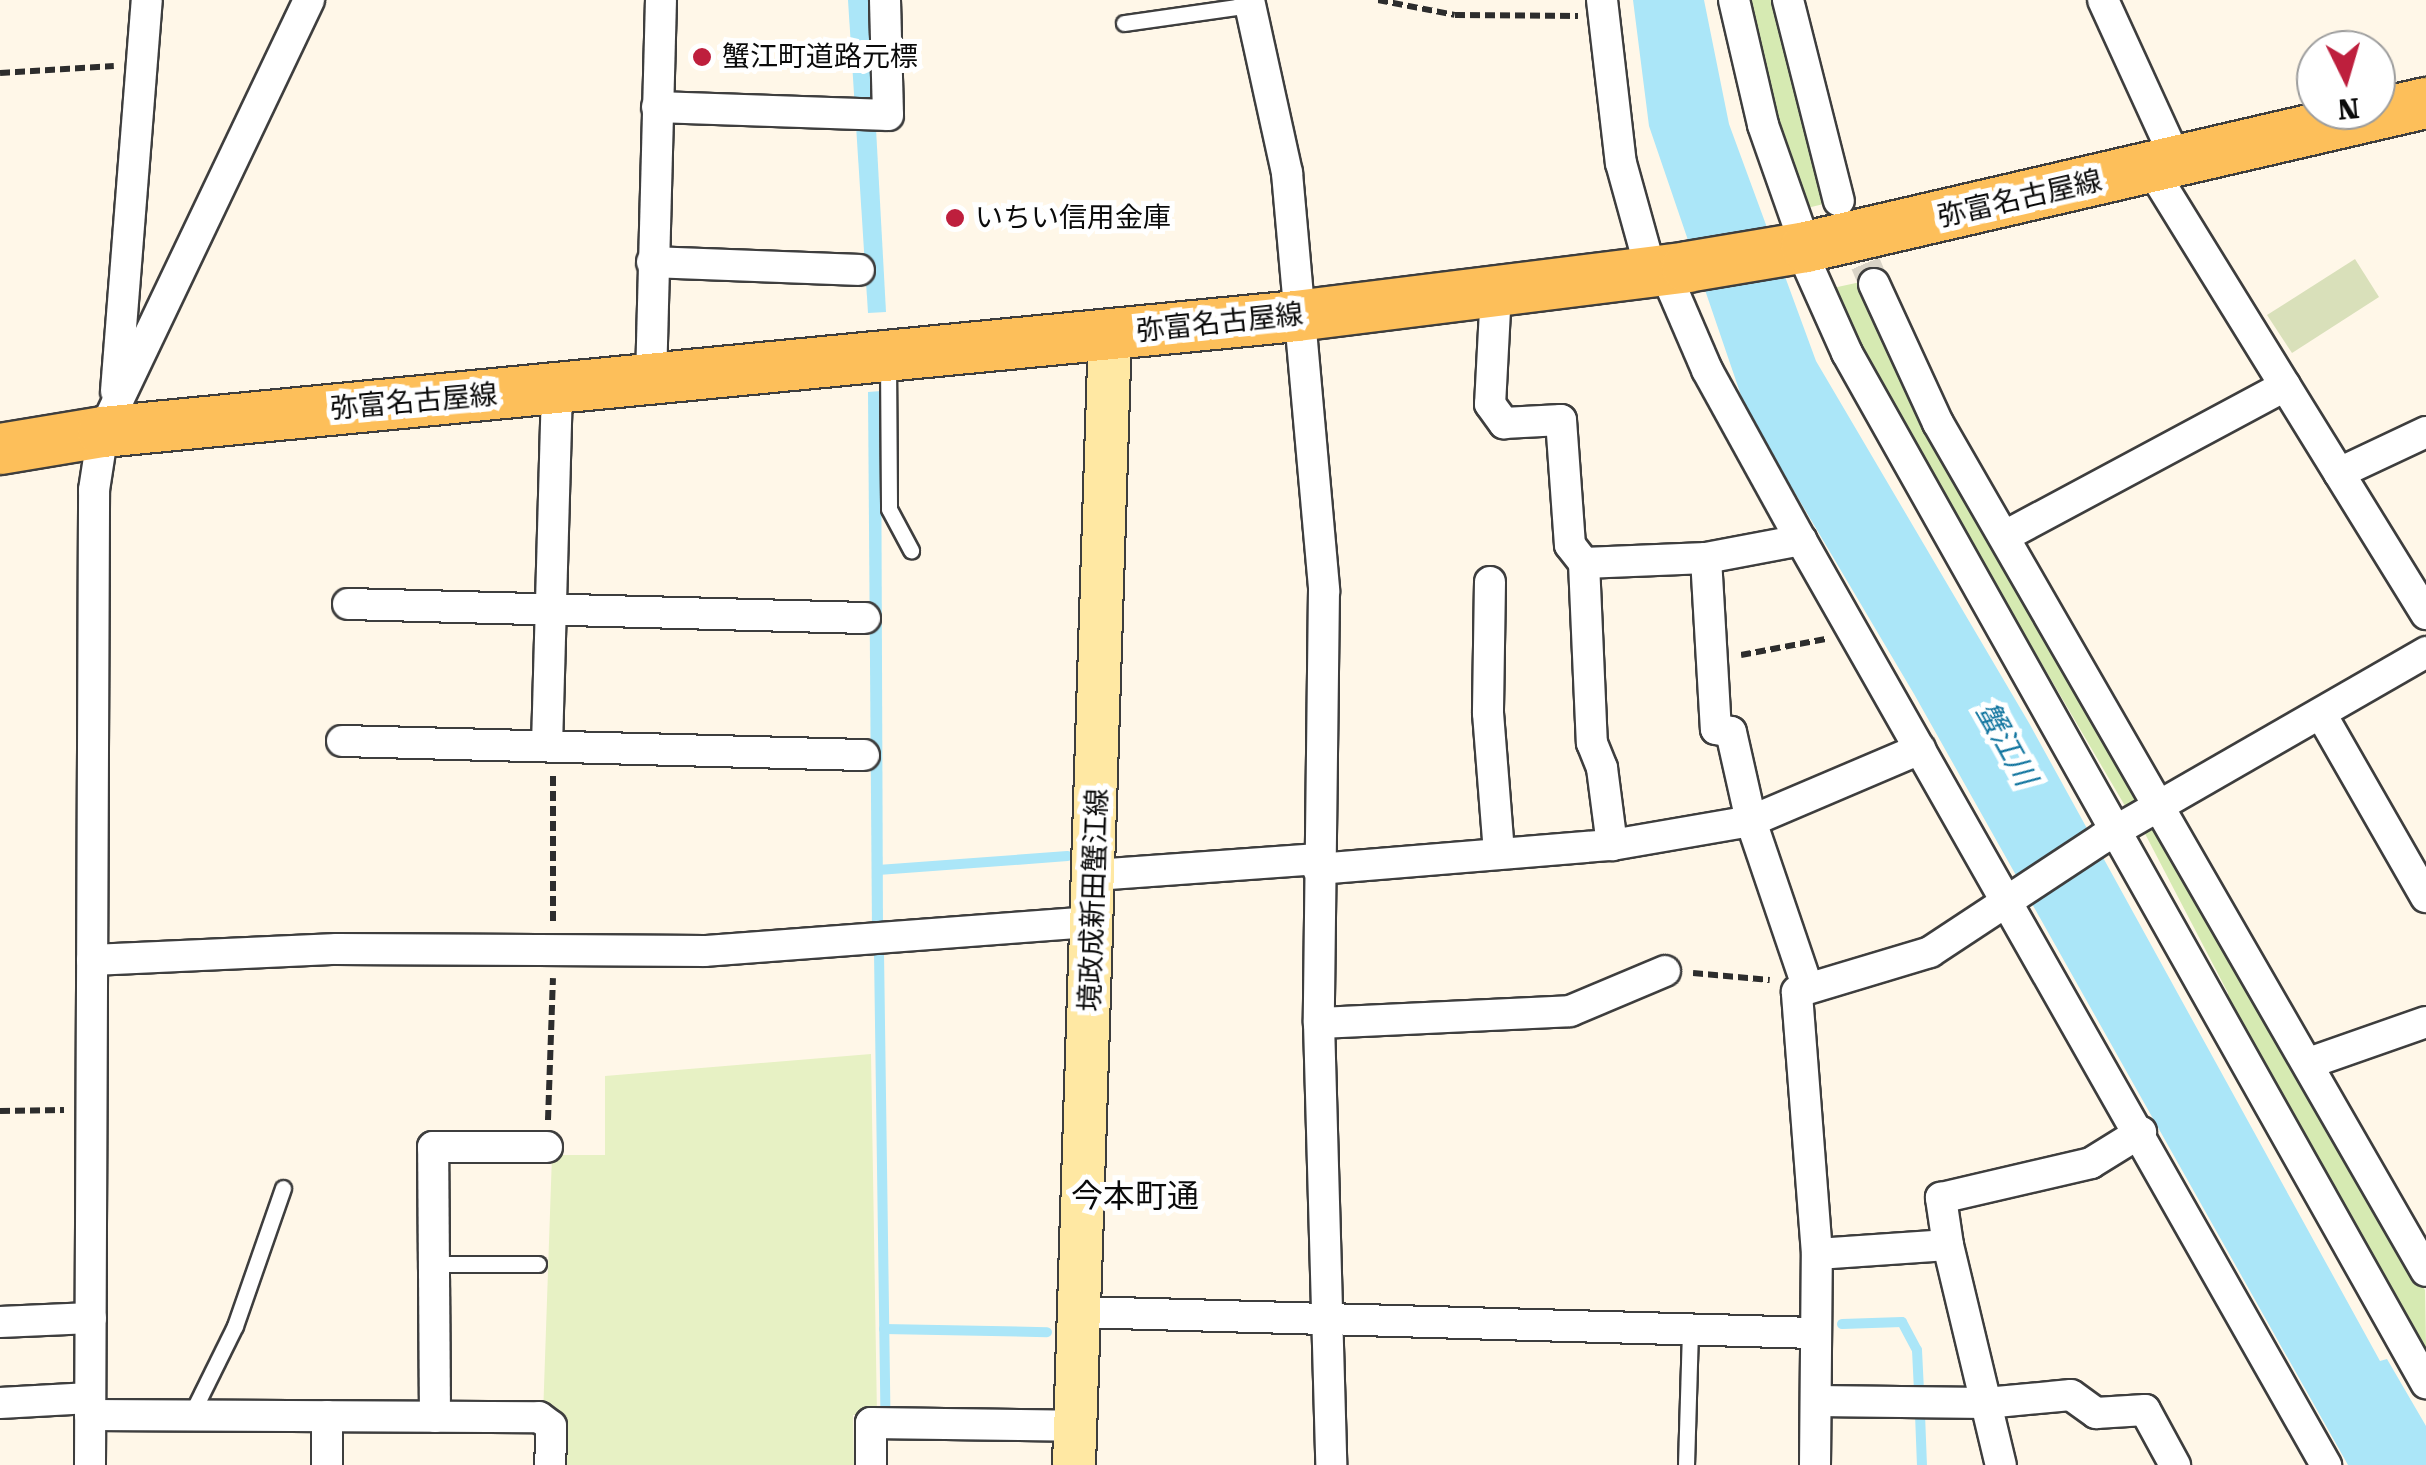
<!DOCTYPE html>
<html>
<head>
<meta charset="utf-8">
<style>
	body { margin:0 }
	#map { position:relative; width:2426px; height:1465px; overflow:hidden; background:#fff7e8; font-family:"Roboto Serif","Noto Sans JP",serif }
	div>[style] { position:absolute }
	.green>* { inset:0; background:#d6eab2 }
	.cemetery>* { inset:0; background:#d9e0ba }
	.pitch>* { inset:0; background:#e7f1c4 }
	.water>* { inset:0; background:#abe6f8 }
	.stream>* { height:10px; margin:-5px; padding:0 5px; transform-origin:5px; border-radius:5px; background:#abe6f8 }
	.street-tunnel>* { height:30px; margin-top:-15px; transform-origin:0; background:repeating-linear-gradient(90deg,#dad4c7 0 30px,transparent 0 45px) }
	.path>* { height:6px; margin-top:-3px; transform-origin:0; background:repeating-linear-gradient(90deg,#2d2d2d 0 10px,transparent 0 15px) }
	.roads { filter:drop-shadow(2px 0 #3e3e3e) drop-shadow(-2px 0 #3e3e3e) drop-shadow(0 2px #3e3e3e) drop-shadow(0 -2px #3e3e3e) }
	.lane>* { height:15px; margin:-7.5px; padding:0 7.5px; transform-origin:7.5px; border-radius:7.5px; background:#fff }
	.street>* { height:30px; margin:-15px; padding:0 15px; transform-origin:15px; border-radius:15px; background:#fff }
	.secondary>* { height:42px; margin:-21px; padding:0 21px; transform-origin:21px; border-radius:21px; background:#ffe8a3 }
	.primary>* { height:50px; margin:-25px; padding:0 25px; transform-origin:25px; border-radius:25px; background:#fdbf5a }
	.dots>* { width:28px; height:28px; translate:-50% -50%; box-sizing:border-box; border:5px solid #fff; border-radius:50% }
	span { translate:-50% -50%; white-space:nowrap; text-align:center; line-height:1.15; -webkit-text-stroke:10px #fff; paint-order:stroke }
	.poi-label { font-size:28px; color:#0b0b0b }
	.left { translate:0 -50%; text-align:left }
	.street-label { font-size:28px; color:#0b0b0b }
	.water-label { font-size:30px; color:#11759f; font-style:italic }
	.quarter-label { font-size:32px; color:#0b0b0b }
	.north { position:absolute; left:2296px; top:30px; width:100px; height:100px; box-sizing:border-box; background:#fff; border:2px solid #9d9d9d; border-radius:50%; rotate:175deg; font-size:28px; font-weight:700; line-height:40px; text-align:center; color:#0b0b0b }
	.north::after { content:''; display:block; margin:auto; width:35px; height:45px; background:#be1f3d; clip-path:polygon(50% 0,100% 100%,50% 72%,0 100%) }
</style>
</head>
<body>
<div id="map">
	<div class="green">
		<i style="clip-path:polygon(1749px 0,1777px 0,1780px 35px,1832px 202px,1807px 208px,1773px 119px)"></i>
		<i style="clip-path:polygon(1865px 281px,2145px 799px,2128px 811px,1858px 350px,1833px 288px)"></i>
		<i style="clip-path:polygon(2154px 818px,2425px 1290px,2426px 1348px,2354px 1221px,2335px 1207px,2226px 1010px,2228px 993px,2141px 826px)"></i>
	</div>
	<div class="cemetery">
		<i style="clip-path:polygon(2355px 259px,2379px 297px,2292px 353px,2267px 315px)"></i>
	</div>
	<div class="pitch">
		<i style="clip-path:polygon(871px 1054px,877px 1416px,853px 1415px,854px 1465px,560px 1465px,562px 1416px,543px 1416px,552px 1155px,605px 1155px,605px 1076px)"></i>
	</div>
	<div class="water">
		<i style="clip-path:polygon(848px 0,869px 0,886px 312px,868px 313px)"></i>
		<i style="clip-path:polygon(1633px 0,1704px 0,1729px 124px,1816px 361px,2029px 723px,2380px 1361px,2387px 1359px,2426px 1426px,2426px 1465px,2348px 1465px,1914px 694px,1746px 410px,1649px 126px)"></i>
		<i style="clip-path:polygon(881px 391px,883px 932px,872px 933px,868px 392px)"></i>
	</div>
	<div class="stream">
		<i style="left:878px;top:870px;width:190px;rotate:-4.2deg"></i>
		<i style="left:879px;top:952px;width:458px;rotate:89.2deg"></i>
		<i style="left:1842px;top:1324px;width:60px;rotate:-1.9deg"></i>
		<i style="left:1902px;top:1322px;width:32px;rotate:62deg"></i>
		<i style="left:1917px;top:1350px;width:41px;rotate:87.2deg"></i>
		<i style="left:884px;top:1329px;width:163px;rotate:1.1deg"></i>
		<i style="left:1920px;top:1414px;width:51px;rotate:87.8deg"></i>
	</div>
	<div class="street-tunnel">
		<i style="left:1848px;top:222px;width:67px;rotate:67.2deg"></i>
	</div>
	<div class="path">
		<i style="left:1378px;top:0;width:78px;rotate:11deg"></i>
		<i style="left:1455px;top:15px;width:123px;rotate:0.5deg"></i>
		<i style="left:0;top:73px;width:114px;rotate:-3.5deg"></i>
		<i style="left:1741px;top:655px;width:86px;rotate:-10.7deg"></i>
		<i style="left:553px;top:921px;width:148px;rotate:-90deg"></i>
		<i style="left:1693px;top:973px;width:77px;rotate:5.2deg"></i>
		<i style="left:0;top:1111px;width:64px;rotate:-0.9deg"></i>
		<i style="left:548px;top:1120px;width:142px;rotate:-88deg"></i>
	</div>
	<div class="roads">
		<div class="lane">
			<i style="left:1124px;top:23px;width:127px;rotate:-8.1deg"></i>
			<i style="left:888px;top:361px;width:148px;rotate:89.6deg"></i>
			<i style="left:889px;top:509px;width:47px;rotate:61.8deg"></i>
			<i style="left:434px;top:1264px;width:104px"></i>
			<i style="left:191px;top:1415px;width:99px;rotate:-63.7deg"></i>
			<i style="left:235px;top:1326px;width:146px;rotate:-70.8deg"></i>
			<i style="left:1686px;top:1465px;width:136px;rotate:-88.3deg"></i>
		</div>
		<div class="street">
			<i style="left:1249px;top:0;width:177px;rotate:77.6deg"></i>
			<i style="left:1287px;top:173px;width:419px;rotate:84.9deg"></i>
			<i style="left:1324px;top:590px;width:433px;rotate:90.7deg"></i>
			<i style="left:1319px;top:1023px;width:442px;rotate:88.4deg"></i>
			<i style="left:1602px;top:0;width:164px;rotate:83.4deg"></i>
			<i style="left:1621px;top:163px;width:112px;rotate:74.5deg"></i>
			<i style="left:1734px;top:0;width:128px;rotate:76.9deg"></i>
			<i style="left:1763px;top:125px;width:129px;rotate:70.6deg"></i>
			<i style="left:1788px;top:0;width:207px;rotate:75.8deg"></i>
			<i style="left:2103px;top:0;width:180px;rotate:65.4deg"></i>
			<i style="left:657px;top:107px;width:231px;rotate:2deg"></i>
			<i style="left:888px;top:115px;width:115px;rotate:-91.5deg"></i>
			<i style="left:2152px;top:170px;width:522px;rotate:58.32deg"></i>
			<i style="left:1800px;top:248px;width:115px;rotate:65.9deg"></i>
			<i style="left:1847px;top:353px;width:1182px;rotate:60.66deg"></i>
			<i style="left:652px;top:262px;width:207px;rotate:2.2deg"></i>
			<i style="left:1664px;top:270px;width:109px;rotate:66.7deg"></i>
			<i style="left:1707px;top:370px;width:194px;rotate:61.1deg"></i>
			<i style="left:1801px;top:540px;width:1064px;rotate:60.42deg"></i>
			<i style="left:1874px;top:284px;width:153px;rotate:65.3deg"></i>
			<i style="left:1938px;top:423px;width:978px;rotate:60.08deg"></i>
			<i style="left:1496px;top:291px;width:113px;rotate:93deg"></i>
			<i style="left:1490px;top:404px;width:24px;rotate:54deg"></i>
			<i style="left:1504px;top:423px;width:57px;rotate:-3deg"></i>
			<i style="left:1561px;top:420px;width:125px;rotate:85.9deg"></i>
			<i style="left:1570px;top:545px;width:23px;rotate:52deg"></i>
			<i style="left:1584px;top:563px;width:180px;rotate:87.5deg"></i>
			<i style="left:1592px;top:743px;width:27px;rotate:68deg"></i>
			<i style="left:1602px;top:768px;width:78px;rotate:82.6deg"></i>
			<i style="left:651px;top:381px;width:381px;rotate:-88.5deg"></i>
			<i style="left:116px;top:391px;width:392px;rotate:-85.5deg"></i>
			<i style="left:2339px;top:473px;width:96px;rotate:-25.2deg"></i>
			<i style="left:2005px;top:536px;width:318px;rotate:-28.2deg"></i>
			<i style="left:1706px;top:558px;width:171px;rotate:86.7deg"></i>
			<i style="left:1716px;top:729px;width:15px;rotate:11deg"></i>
			<i style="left:1731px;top:732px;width:91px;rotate:77.3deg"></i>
			<i style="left:1751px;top:821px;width:184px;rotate:-23.1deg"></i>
			<i style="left:1584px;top:563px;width:122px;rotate:-2.3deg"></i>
			<i style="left:1706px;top:558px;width:97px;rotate:-10.7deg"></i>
			<i style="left:1490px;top:582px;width:131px;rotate:90.9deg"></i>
			<i style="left:1488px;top:713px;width:140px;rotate:85.5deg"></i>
			<i style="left:348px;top:604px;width:517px;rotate:1.55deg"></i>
			<i style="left:2321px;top:714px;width:211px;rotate:60.2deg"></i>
			<i style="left:342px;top:741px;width:522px;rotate:1.54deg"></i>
			<i style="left:547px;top:746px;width:358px;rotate:-88.4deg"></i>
			<i style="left:1318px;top:869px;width:295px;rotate:-4.7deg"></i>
			<i style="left:1612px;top:845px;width:141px;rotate:-9.8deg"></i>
			<i style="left:1751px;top:821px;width:176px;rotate:71.2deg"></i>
			<i style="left:1095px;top:875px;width:224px;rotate:-4.1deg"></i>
			<i style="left:92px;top:960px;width:245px;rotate:-2.6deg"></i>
			<i style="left:337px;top:949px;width:368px;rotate:0.3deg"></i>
			<i style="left:705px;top:951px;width:390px;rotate:-4.3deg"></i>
			<i style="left:1319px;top:1023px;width:251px;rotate:-2.7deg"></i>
			<i style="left:1570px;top:1011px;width:103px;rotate:-22.8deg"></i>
			<i style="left:2309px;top:1063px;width:124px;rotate:-19.3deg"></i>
			<i style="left:1948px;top:1245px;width:48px;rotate:-98.5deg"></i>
			<i style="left:1941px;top:1198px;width:154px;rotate:-13.1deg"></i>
			<i style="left:2091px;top:1163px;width:59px;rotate:-31.8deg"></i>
			<i style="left:1817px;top:1254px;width:131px;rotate:-3.9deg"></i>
			<i style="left:1948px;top:1245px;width:226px;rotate:76.5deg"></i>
			<i style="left:1081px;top:1312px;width:735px;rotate:1.64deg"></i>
			<i style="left:0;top:1322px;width:91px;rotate:-2.5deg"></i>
			<i style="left:1816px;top:1401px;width:170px;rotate:0.7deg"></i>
			<i style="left:1986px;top:1403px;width:85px;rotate:-5.4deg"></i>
			<i style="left:2071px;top:1395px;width:31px;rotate:36deg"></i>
			<i style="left:2096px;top:1413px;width:49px;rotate:-3.5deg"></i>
			<i style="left:2145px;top:1410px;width:63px;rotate:61.4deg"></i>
			<i style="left:0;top:1403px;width:90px;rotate:-3.2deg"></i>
			<i style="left:90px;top:1415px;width:449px;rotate:0.3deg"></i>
			<i style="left:539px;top:1417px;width:15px;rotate:37deg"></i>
			<i style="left:551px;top:1426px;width:39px;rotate:91deg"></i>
			<i style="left:435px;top:1417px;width:270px;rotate:-90.4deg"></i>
			<i style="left:433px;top:1147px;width:114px"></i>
			<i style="left:90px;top:1465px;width:975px;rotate:-89.76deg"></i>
			<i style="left:94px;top:490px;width:59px;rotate:-81.2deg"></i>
			<i style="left:103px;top:432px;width:479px;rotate:-64.5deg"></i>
			<i style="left:327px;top:1465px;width:49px;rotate:-90deg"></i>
			<i style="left:871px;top:1465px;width:42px;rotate:-90deg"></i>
			<i style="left:871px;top:1423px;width:204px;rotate:0.8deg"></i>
			<i style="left:1815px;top:1465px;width:211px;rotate:-89.5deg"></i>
			<i style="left:1817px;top:1254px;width:263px;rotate:-94.4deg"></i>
			<i style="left:1797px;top:992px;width:139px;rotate:-16.7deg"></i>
			<i style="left:1930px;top:952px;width:207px;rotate:-33.4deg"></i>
			<i style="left:2103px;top:838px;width:373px;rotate:-29.9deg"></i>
		</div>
		<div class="secondary">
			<i style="left:1074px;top:1465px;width:1131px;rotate:-88.18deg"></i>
		</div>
		<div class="primary">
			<i style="left:0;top:449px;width:104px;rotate:-9.4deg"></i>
			<i style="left:103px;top:432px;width:1199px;rotate:-5.55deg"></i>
			<i style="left:1296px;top:316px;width:394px;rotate:-7.1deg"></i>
			<i style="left:1687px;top:267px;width:121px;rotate:-9.5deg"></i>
			<i style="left:1806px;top:247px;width:637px;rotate:-13.08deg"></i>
		</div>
	</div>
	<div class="dots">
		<i style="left:702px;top:57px;background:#be1f3d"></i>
		<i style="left:955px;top:218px;background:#be1f3d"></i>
	</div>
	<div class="poi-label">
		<span class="left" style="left:722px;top:57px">蟹江町道路元標</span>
		<span class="left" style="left:975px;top:218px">いちい信用金庫</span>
	</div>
	<div class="street-label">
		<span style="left:2020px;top:199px;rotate:-13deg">弥富名古屋線</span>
		<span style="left:1220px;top:323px;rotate:-6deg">弥富名古屋線</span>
		<span style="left:414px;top:402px;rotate:-5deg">弥富名古屋線</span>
		<span style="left:1094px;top:900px;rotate:-88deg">境政成新田蟹江線</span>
	</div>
	<div class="water-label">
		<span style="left:2006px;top:744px;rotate:61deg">蟹江川</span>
	</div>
	<div class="quarter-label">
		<span style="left:1135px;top:1196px">今本町通</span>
	</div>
	<div class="north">N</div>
</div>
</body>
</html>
